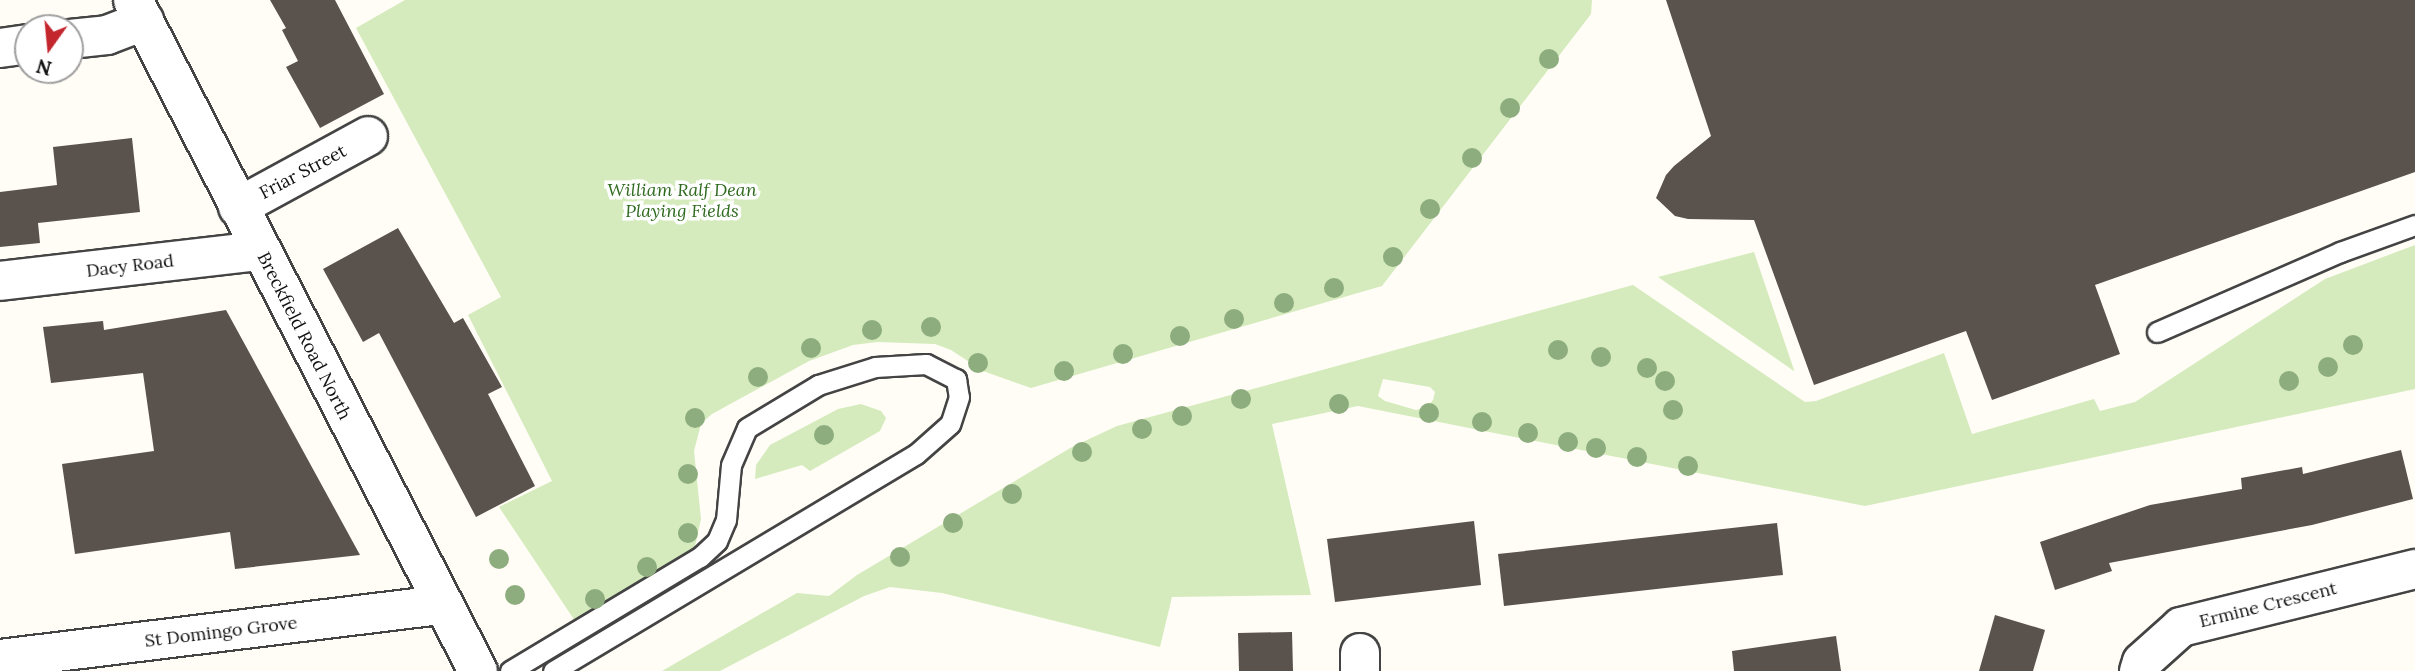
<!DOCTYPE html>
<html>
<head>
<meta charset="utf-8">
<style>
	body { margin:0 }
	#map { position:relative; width:2415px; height:671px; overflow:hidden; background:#fffdf5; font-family:Lora,serif }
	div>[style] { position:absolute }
	.green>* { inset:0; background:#d5ebbd }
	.building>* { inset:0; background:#5a524d }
	.roads { filter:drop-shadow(2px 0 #444) drop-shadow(-2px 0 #444) drop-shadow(0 2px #444) drop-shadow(0 -2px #444) }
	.service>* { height:19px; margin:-9.5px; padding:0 9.5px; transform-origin:9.5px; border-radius:9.5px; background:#fff }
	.minor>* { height:38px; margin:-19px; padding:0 19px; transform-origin:19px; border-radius:19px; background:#fff }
	.tertiary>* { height:38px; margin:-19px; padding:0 19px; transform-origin:19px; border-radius:19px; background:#fff }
	.trees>* { width:20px; height:20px; margin:-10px; border-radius:50%; background:#8dad7f }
	span { translate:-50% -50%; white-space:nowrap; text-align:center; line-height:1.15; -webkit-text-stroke:7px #fff; paint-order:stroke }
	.street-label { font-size:18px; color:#111 }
	.park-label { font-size:18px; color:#2f6b1f; font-style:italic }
	.north { position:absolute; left:14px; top:14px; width:70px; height:70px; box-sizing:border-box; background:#fff; border:2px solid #a0a0a0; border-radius:50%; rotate:195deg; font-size:19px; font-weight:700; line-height:28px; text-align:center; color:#111 }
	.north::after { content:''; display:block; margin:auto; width:24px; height:32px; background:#c4262e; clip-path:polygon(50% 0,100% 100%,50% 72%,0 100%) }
</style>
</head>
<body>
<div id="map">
	<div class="green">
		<i style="clip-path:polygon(405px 0,1592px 0,1591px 14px,1382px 286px,1031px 388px,983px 371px,951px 350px,935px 344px,877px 342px,853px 345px,809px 361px,712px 414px,701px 424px,694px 451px,701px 519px,695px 546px,685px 556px,575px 621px,499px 507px,552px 481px,468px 315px,501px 297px,356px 28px)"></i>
		<i style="clip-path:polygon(evenodd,2415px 245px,2415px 389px,1865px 506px,1358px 406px,1272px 424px,1311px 595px,1172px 597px,1160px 647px,942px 593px,890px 587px,864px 596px,720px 671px,662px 671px,797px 593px,829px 596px,857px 575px,1072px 447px,1117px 426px,1633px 285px,1805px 402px,1816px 401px,1944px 353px,1972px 434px,2094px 399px,2100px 411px,2135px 402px,2325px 279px,2415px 245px,1383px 379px,1430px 387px,1435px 392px,1433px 400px,1427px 407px,1416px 410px,1385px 401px,1378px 396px,1383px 379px)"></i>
		<i style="clip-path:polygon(1754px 252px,1794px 370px,1794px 371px,1658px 277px)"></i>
		<i style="clip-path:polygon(861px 404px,881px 411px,886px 418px,880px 431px,810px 471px,802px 465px,755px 479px,756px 465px,770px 445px,838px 409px)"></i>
	</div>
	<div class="building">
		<i style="clip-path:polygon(270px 0,335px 0,384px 94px,320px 128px,286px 67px,298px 61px,282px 30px,286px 28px)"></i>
		<i style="clip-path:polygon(1666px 0,2415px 0,2415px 172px,2095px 285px,2120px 354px,1992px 400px,1966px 331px,1814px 385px,1754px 220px,1688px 219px,1675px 216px,1656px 198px,1666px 175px,1674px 166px,1711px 136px)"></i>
		<i style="clip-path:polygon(132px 138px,140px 212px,38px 223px,40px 243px,0 247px,0 192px,57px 185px,53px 147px)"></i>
		<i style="clip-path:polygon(398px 228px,454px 323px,463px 318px,502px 387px,488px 394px,535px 486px,476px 517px,379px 333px,363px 342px,323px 269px)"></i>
		<i style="clip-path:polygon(226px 310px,360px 555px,235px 569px,230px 532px,75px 554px,62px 464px,154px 451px,143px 373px,51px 383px,43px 327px,103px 321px,104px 330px)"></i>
		<i style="clip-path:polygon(2401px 450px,2413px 499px,2312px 525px,2109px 563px,2112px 571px,2055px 590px,2040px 542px,2150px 505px,2242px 489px,2241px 478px,2302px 467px,2303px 474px)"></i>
		<i style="clip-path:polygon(1474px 521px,1481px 585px,1335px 602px,1327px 539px)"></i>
		<i style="clip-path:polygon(1777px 523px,1783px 575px,1504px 606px,1498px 554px)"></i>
		<i style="clip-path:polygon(1995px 615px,2045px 630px,2033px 671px,1979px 671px)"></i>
		<i style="clip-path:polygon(1292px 632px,1293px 671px,1239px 671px,1238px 633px)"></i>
		<i style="clip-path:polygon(1836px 636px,1841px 671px,1734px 671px,1732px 651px)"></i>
	</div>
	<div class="roads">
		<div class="service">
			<i style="left:2157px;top:332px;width:200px;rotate:-23.6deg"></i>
			<i style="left:2340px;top:252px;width:80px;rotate:-19.8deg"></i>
			<i style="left:510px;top:671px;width:222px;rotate:-31deg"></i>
			<i style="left:700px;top:557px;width:23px;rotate:-43deg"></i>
			<i style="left:717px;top:541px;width:23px;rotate:-67deg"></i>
			<i style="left:726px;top:520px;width:55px;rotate:-84.8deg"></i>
			<i style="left:731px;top:465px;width:40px;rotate:-66.6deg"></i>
			<i style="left:747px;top:428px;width:83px;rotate:-31.2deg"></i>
			<i style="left:818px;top:385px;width:60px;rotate:-17.5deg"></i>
			<i style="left:875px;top:367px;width:51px;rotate:-3.4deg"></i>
			<i style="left:926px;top:364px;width:34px;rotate:27deg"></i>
			<i style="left:956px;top:379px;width:18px;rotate:81deg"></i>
			<i style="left:959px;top:397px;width:28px;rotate:108deg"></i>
			<i style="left:950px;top:424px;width:45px;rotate:138.6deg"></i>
			<i style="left:916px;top:454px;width:423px;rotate:149.1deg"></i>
		</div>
		<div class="minor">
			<i style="left:70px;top:39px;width:37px;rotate:-6deg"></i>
			<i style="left:107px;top:35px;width:40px;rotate:-21deg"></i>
			<i style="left:0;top:48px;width:28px;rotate:-8deg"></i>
			<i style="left:238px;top:207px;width:148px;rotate:-28.6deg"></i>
			<i style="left:0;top:281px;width:262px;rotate:-6.6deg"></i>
			<i style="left:1360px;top:653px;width:18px;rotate:90deg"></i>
			<i style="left:0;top:659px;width:444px;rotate:-7deg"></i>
			<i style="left:2139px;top:671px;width:9px;rotate:-72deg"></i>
			<i style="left:2142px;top:662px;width:52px;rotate:-41.9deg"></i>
			<i style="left:2181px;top:627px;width:241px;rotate:-13.9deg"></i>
		</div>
		<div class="tertiary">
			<i style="left:133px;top:0;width:754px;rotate:62.79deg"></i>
		</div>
	</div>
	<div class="trees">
		<i style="left:1549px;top:59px"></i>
		<i style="left:1510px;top:108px"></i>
		<i style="left:1472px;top:158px"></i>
		<i style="left:1430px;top:209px"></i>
		<i style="left:1393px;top:257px"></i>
		<i style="left:1334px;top:288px"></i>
		<i style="left:1284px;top:303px"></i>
		<i style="left:1234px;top:319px"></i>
		<i style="left:931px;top:327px"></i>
		<i style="left:872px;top:330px"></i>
		<i style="left:1180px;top:336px"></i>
		<i style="left:2353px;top:345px"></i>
		<i style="left:811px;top:348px"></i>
		<i style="left:1558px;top:350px"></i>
		<i style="left:1123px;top:354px"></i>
		<i style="left:1601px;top:357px"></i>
		<i style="left:978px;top:363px"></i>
		<i style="left:2328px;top:367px"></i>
		<i style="left:1647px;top:368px"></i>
		<i style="left:1064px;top:371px"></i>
		<i style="left:758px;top:377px"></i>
		<i style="left:1665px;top:381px"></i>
		<i style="left:2289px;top:381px"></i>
		<i style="left:1241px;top:399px"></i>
		<i style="left:1339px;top:404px"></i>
		<i style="left:1673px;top:410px"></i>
		<i style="left:1429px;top:413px"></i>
		<i style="left:1182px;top:416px"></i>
		<i style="left:695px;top:418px"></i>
		<i style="left:1482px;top:422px"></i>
		<i style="left:1142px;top:429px"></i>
		<i style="left:1528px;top:433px"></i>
		<i style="left:824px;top:435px"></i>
		<i style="left:1568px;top:442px"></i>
		<i style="left:1596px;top:448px"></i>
		<i style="left:1082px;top:452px"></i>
		<i style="left:1637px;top:457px"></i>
		<i style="left:1688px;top:466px"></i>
		<i style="left:688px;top:474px"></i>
		<i style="left:1012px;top:494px"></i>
		<i style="left:953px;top:523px"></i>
		<i style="left:688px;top:533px"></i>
		<i style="left:900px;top:557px"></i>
		<i style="left:499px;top:559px"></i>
		<i style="left:647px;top:567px"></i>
		<i style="left:515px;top:595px"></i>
		<i style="left:595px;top:599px"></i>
	</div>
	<div class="street-label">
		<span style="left:303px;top:172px;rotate:-28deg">Friar Street</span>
		<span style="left:130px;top:266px;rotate:-7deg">Dacy Road</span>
		<span style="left:304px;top:336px;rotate:63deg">Breckfield Road North</span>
		<span style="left:2268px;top:605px;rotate:-14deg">Ermine Crescent</span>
		<span style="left:221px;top:632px;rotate:-7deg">St Domingo Grove</span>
	</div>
	<div class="park-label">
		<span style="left:682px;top:201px">William Ralf Dean<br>Playing Fields</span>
	</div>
	<div class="north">N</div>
</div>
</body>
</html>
